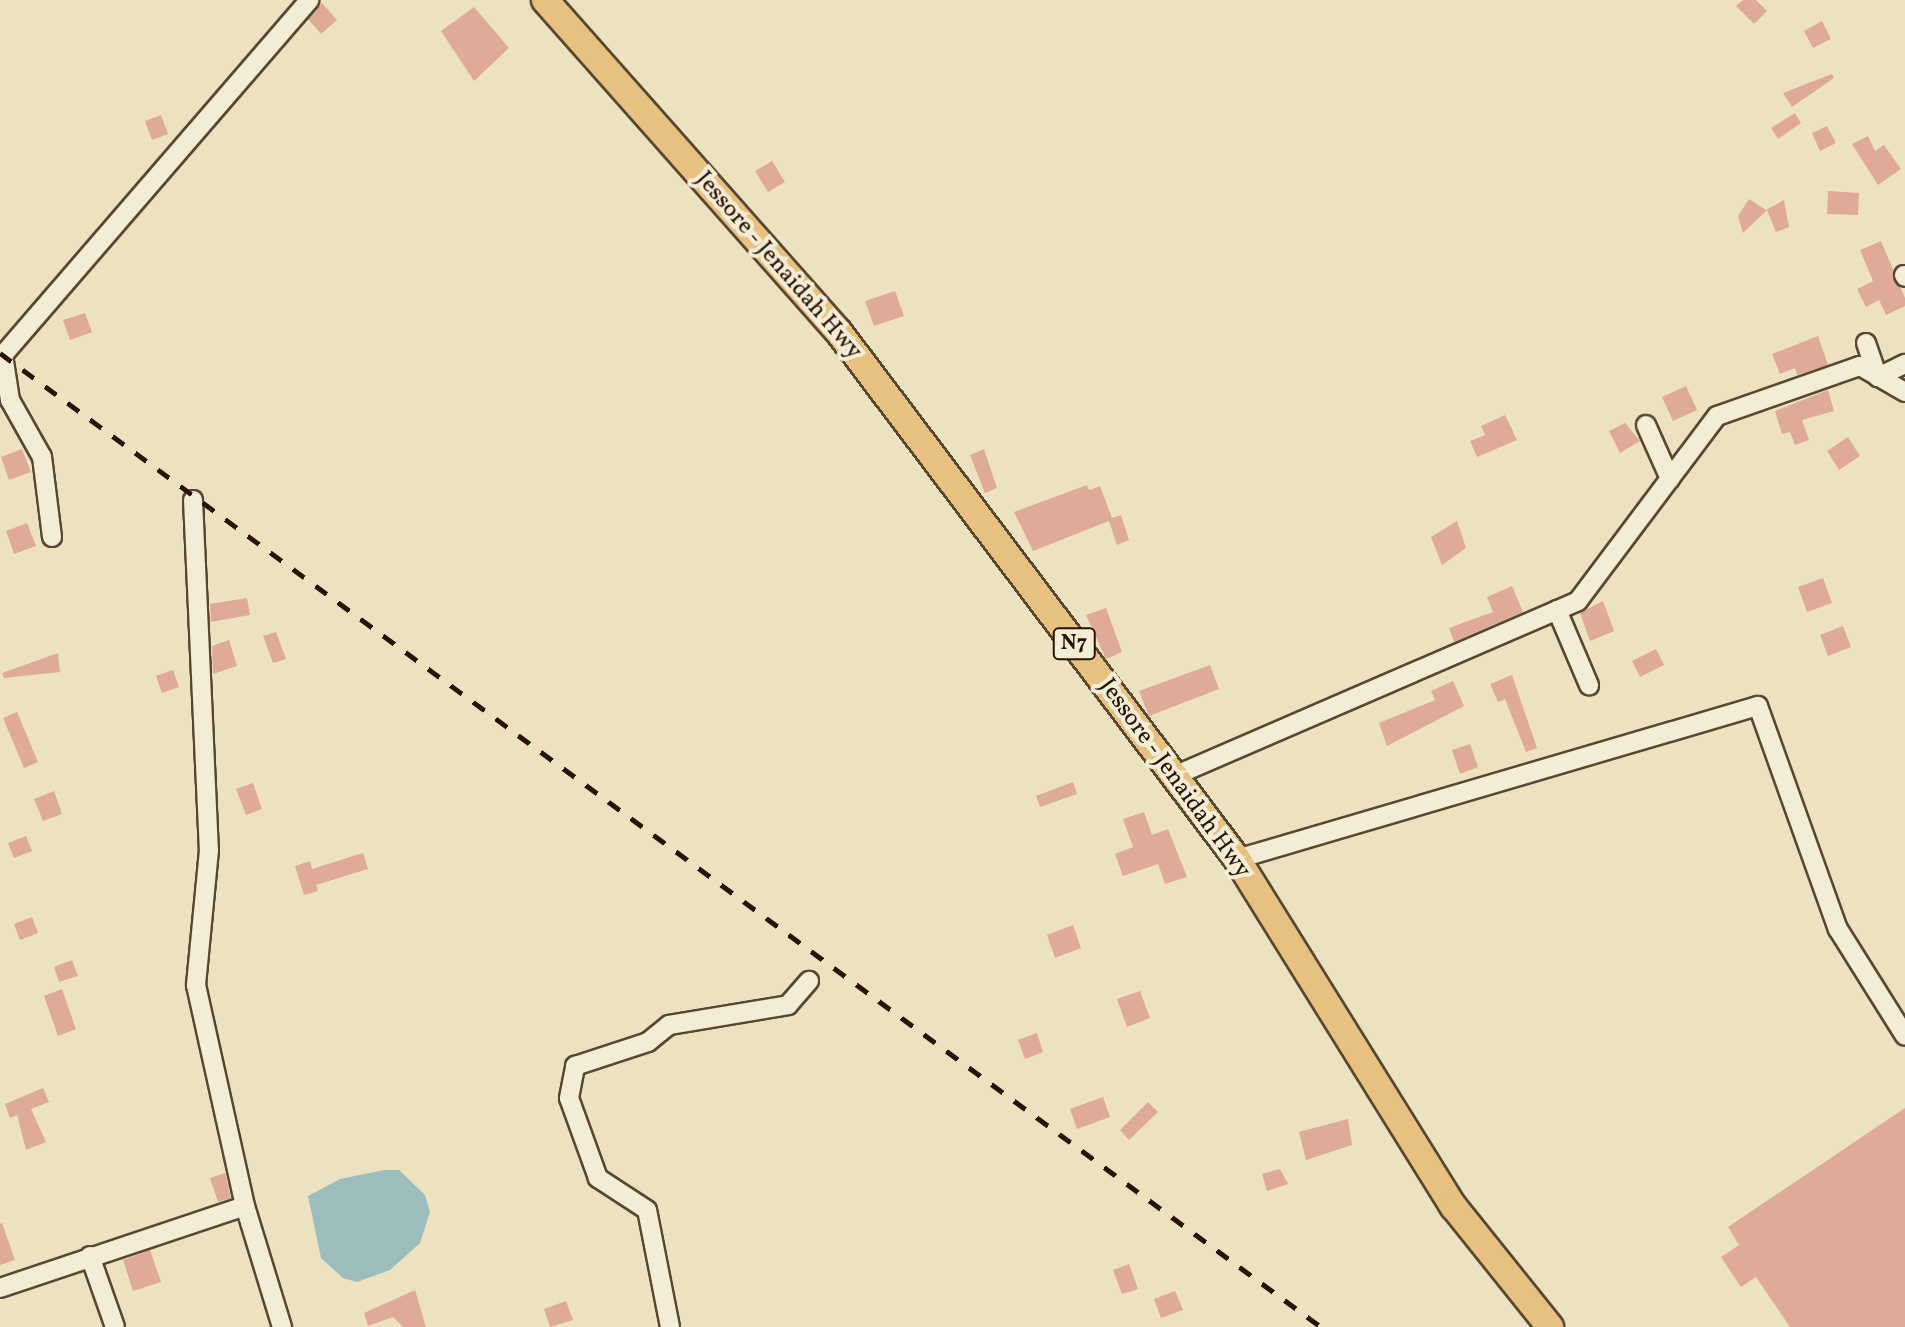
<!DOCTYPE html>
<html>
<head>
<meta charset="utf-8">
<style>
	body { margin:0 }
	#map { position:relative; width:1905px; height:1327px; overflow:hidden; background:#ede2c0; font-family:Vollkorn,serif }
	div>[style] { position:absolute }
	.water>* { inset:0; background:#9dbcbc }
	.building>* { inset:0; background:#dfaa97 }
	.roads { filter:drop-shadow(2px 0 #584730) drop-shadow(-2px 0 #584730) drop-shadow(0 2px #584730) drop-shadow(0 -2px #584730) }
	.minor>* { height:18px; margin:-9px; padding:0 9px; transform-origin:9px; border-radius:9px; background:#f3ecd6 }
	.highway>* { height:26px; margin:-13px; padding:0 13px; transform-origin:13px; border-radius:13px; background:#e6c180 }
	.rail>* { height:5px; margin-top:-2.5px; transform-origin:0; background:repeating-linear-gradient(90deg,#271300 0 14px,transparent 0 28px) }
	span { translate:-50% -50%; white-space:nowrap; text-align:center; line-height:1.15; -webkit-text-stroke:8px #f3ecd6; paint-order:stroke }
	.shield-label span { padding:2px 6px; background:#f3ecd6; border:2px solid; border-radius:6px; -webkit-text-stroke-width:0 }
	.shield-label { font-size:22px; color:#271300; font-weight:700 }
	.street-label { font-size:24px; color:#271300 }
</style>
</head>
<body>
<div id="map">
	<div class="water">
		<i style="clip-path:polygon(384px 1170px,399px 1170px,425px 1195px,430px 1212px,420px 1243px,390px 1270px,357px 1282px,343px 1278px,321px 1258px,308px 1196px,340px 1179px)"></i>
	</div>
	<div class="building">
		<i style="clip-path:polygon(1743px 0,1756px 0,1767px 11px,1754px 24px,1736px 6px)"></i>
		<i style="clip-path:polygon(322px 3px,337px 20px,321px 34px,308px 19px)"></i>
		<i style="clip-path:polygon(474px 7px,509px 48px,474px 81px,441px 31px)"></i>
		<i style="clip-path:polygon(1822px 21px,1831px 39px,1813px 48px,1804px 31px)"></i>
		<i style="clip-path:polygon(1832px 74px,1834px 78px,1792px 107px,1783px 93px)"></i>
		<i style="clip-path:polygon(1795px 113px,1801px 123px,1778px 139px,1771px 128px)"></i>
		<i style="clip-path:polygon(161px 115px,168px 134px,152px 140px,145px 121px)"></i>
		<i style="clip-path:polygon(1827px 126px,1836px 143px,1820px 151px,1812px 133px)"></i>
		<i style="clip-path:polygon(1868px 136px,1875px 151px,1884px 145px,1901px 169px,1878px 185px,1852px 144px)"></i>
		<i style="clip-path:polygon(772px 161px,785px 182px,768px 192px,755px 171px)"></i>
		<i style="clip-path:polygon(1828px 191px,1859px 193px,1858px 215px,1827px 214px)"></i>
		<i style="clip-path:polygon(1749px 199px,1766px 210px,1784px 200px,1789px 227px,1776px 232px,1767px 210px,1743px 233px,1738px 216px)"></i>
		<i style="clip-path:polygon(1881px 241px,1905px 298px,1905px 306px,1886px 315px,1879px 300px,1866px 307px,1857px 289px,1873px 281px,1860px 250px)"></i>
		<i style="clip-path:polygon(895px 291px,904px 316px,874px 326px,865px 301px)"></i>
		<i style="clip-path:polygon(85px 313px,92px 332px,70px 340px,63px 320px)"></i>
		<i style="clip-path:polygon(1818px 336px,1828px 365px,1797px 375px,1795px 368px,1780px 374px,1772px 354px)"></i>
		<i style="clip-path:polygon(1686px 386px,1697px 410px,1673px 421px,1662px 397px)"></i>
		<i style="clip-path:polygon(1828px 390px,1834px 411px,1802px 420px,1809px 440px,1795px 445px,1790px 432px,1782px 434px,1775px 411px)"></i>
		<i style="clip-path:polygon(1505px 415px,1517px 440px,1477px 457px,1470px 441px,1485px 435px,1481px 426px)"></i>
		<i style="clip-path:polygon(1625px 423px,1640px 441px,1620px 453px,1609px 431px)"></i>
		<i style="clip-path:polygon(1848px 437px,1860px 456px,1839px 470px,1827px 451px)"></i>
		<i style="clip-path:polygon(22px 449px,31px 472px,9px 480px,1px 457px)"></i>
		<i style="clip-path:polygon(984px 449px,997px 488px,985px 493px,970px 455px)"></i>
		<i style="clip-path:polygon(1087px 485px,1089px 490px,1100px 486px,1112px 518px,1121px 515px,1129px 540px,1117px 545px,1109px 521px,1033px 551px,1014px 512px)"></i>
		<i style="clip-path:polygon(1457px 521px,1466px 548px,1442px 565px,1431px 537px)"></i>
		<i style="clip-path:polygon(27px 523px,36px 546px,14px 554px,6px 531px)"></i>
		<i style="clip-path:polygon(1823px 578px,1832px 603px,1807px 612px,1798px 587px)"></i>
		<i style="clip-path:polygon(1512px 586px,1523px 612px,1454px 642px,1449px 628px,1493px 612px,1487px 597px)"></i>
		<i style="clip-path:polygon(247px 598px,250px 615px,211px 622px,210px 604px)"></i>
		<i style="clip-path:polygon(1603px 601px,1614px 631px,1590px 641px,1580px 613px)"></i>
		<i style="clip-path:polygon(1106px 608px,1122px 652px,1106px 659px,1086px 615px)"></i>
		<i style="clip-path:polygon(1843px 626px,1851px 647px,1828px 656px,1820px 635px)"></i>
		<i style="clip-path:polygon(276px 632px,286px 659px,273px 663px,263px 636px)"></i>
		<i style="clip-path:polygon(229px 640px,237px 666px,213px 674px,212px 646px)"></i>
		<i style="clip-path:polygon(1656px 649px,1664px 665px,1640px 677px,1632px 661px)"></i>
		<i style="clip-path:polygon(58px 653px,60px 672px,4px 678px,2px 673px)"></i>
		<i style="clip-path:polygon(1210px 665px,1219px 689px,1149px 716px,1139px 691px)"></i>
		<i style="clip-path:polygon(173px 670px,179px 687px,162px 693px,156px 676px)"></i>
		<i style="clip-path:polygon(1512px 675px,1537px 748px,1526px 752px,1505px 699px,1498px 702px,1490px 684px)"></i>
		<i style="clip-path:polygon(1453px 681px,1464px 706px,1387px 746px,1379px 723px,1435px 700px,1431px 691px)"></i>
		<i style="clip-path:polygon(17px 712px,38px 762px,24px 768px,3px 718px)"></i>
		<i style="clip-path:polygon(1470px 744px,1478px 767px,1460px 774px,1452px 750px)"></i>
		<i style="clip-path:polygon(1073px 782px,1077px 794px,1040px 807px,1036px 796px)"></i>
		<i style="clip-path:polygon(253px 783px,262px 809px,246px 815px,236px 789px)"></i>
		<i style="clip-path:polygon(54px 791px,62px 814px,43px 821px,34px 799px)"></i>
		<i style="clip-path:polygon(1144px 812px,1152px 835px,1168px 829px,1187px 877px,1165px 884px,1158px 864px,1123px 876px,1115px 854px,1133px 847px,1123px 819px)"></i>
		<i style="clip-path:polygon(26px 836px,32px 851px,14px 858px,8px 843px)"></i>
		<i style="clip-path:polygon(363px 853px,368px 869px,316px 885px,318px 891px,304px 895px,295px 866px,310px 861px,312px 869px)"></i>
		<i style="clip-path:polygon(32px 917px,38px 933px,20px 940px,14px 924px)"></i>
		<i style="clip-path:polygon(1073px 925px,1081px 948px,1055px 958px,1047px 935px)"></i>
		<i style="clip-path:polygon(72px 960px,78px 976px,59px 982px,54px 967px)"></i>
		<i style="clip-path:polygon(62px 989px,76px 1029px,58px 1036px,44px 996px)"></i>
		<i style="clip-path:polygon(1140px 991px,1150px 1018px,1127px 1027px,1117px 999px)"></i>
		<i style="clip-path:polygon(1037px 1033px,1043px 1052px,1025px 1059px,1018px 1040px)"></i>
		<i style="clip-path:polygon(43px 1088px,49px 1102px,31px 1109px,46px 1142px,26px 1150px,17px 1115px,10px 1118px,5px 1104px)"></i>
		<i style="clip-path:polygon(1103px 1097px,1110px 1117px,1077px 1129px,1070px 1109px)"></i>
		<i style="clip-path:polygon(1148px 1102px,1158px 1112px,1129px 1140px,1120px 1130px)"></i>
		<i style="clip-path:polygon(1905px 1108px,1905px 1327px,1790px 1327px,1756px 1277px,1741px 1287px,1721px 1257px,1739px 1245px,1728px 1227px)"></i>
		<i style="clip-path:polygon(1348px 1119px,1352px 1145px,1306px 1160px,1299px 1132px)"></i>
		<i style="clip-path:polygon(1280px 1169px,1288px 1184px,1267px 1191px,1262px 1174px)"></i>
		<i style="clip-path:polygon(225px 1173px,231px 1198px,218px 1202px,210px 1178px)"></i>
		<i style="clip-path:polygon(2px 1223px,15px 1260px,0 1265px,0 1224px)"></i>
		<i style="clip-path:polygon(150px 1250px,161px 1282px,133px 1291px,123px 1260px)"></i>
		<i style="clip-path:polygon(1129px 1264px,1138px 1289px,1122px 1294px,1113px 1270px)"></i>
		<i style="clip-path:polygon(415px 1290px,426px 1327px,403px 1327px,393px 1317px,368px 1326px,364px 1313px)"></i>
		<i style="clip-path:polygon(1175px 1291px,1183px 1310px,1161px 1318px,1154px 1299px)"></i>
		<i style="clip-path:polygon(566px 1301px,573px 1320px,550px 1327px,544px 1309px)"></i>
	</div>
	<div class="roads">
		<div class="minor">
			<i style="left:1904px;top:275px;width:2px;rotate:63deg"></i>
			<i style="left:1866px;top:343px;width:36px;rotate:71deg"></i>
			<i style="left:1878px;top:377px;width:30px;rotate:-26deg"></i>
			<i style="left:1646px;top:425px;width:59px;rotate:66deg"></i>
			<i style="left:193px;top:500px;width:350px;rotate:87.4deg"></i>
			<i style="left:209px;top:850px;width:136px;rotate:95.5deg"></i>
			<i style="left:196px;top:985px;width:226px;rotate:77.5deg"></i>
			<i style="left:245px;top:1206px;width:127px;rotate:73deg"></i>
			<i style="left:52px;top:537px;width:81px;rotate:-97.1deg"></i>
			<i style="left:42px;top:457px;width:65px;rotate:-119.3deg"></i>
			<i style="left:10px;top:400px;width:46px;rotate:-98.8deg"></i>
			<i style="left:3px;top:355px;width:469px;rotate:-49.2deg"></i>
			<i style="left:1557px;top:610px;width:82px;rotate:66.9deg"></i>
			<i style="left:1174px;top:776px;width:440px;rotate:-23.4deg"></i>
			<i style="left:1578px;top:601px;width:231px;rotate:-53.1deg"></i>
			<i style="left:1717px;top:416px;width:151px;rotate:-19.3deg"></i>
			<i style="left:1860px;top:366px;width:52px;rotate:30deg"></i>
			<i style="left:1237px;top:859px;width:543px;rotate:-16.37deg"></i>
			<i style="left:1758px;top:706px;width:237px;rotate:70.3deg"></i>
			<i style="left:1838px;top:929px;width:126px;rotate:57.9deg"></i>
			<i style="left:90px;top:1256px;width:75px;rotate:70.6deg"></i>
			<i style="left:0;top:1288px;width:258px;rotate:-18.5deg"></i>
			<i style="left:670px;top:1327px;width:119px;rotate:-101.1deg"></i>
			<i style="left:647px;top:1210px;width:59px;rotate:-146.9deg"></i>
			<i style="left:598px;top:1178px;width:85px;rotate:-109.9deg"></i>
			<i style="left:569px;top:1098px;width:33px;rotate:-79deg"></i>
			<i style="left:575px;top:1066px;width:77px;rotate:-18.2deg"></i>
			<i style="left:648px;top:1042px;width:27px;rotate:-39deg"></i>
			<i style="left:669px;top:1025px;width:121px;rotate:-9.5deg"></i>
			<i style="left:788px;top:1005px;width:32px;rotate:-49deg"></i>
		</div>
		<div class="highway">
			<i style="left:545px;top:0;width:442px;rotate:48.5deg"></i>
			<i style="left:838px;top:331px;width:662px;rotate:52.92deg"></i>
			<i style="left:1237px;top:859px;width:410px;rotate:58.1deg"></i>
			<i style="left:1454px;top:1207px;width:154px;rotate:51.3deg"></i>
		</div>
	</div>
	<div class="rail">
		<i style="left:0;top:353px;width:1641px;rotate:36.4deg"></i>
	</div>
	<div class="shield-label">
		<span style="left:1074px;top:644px">N7</span>
	</div>
	<div class="street-label">
		<span style="left:778px;top:266px;rotate:49deg">Jessore - Jenaidah Hwy</span>
		<span style="left:1174px;top:779px;rotate:54deg">Jessore - Jenaidah Hwy</span>
	</div>
</div>
</body>
</html>
